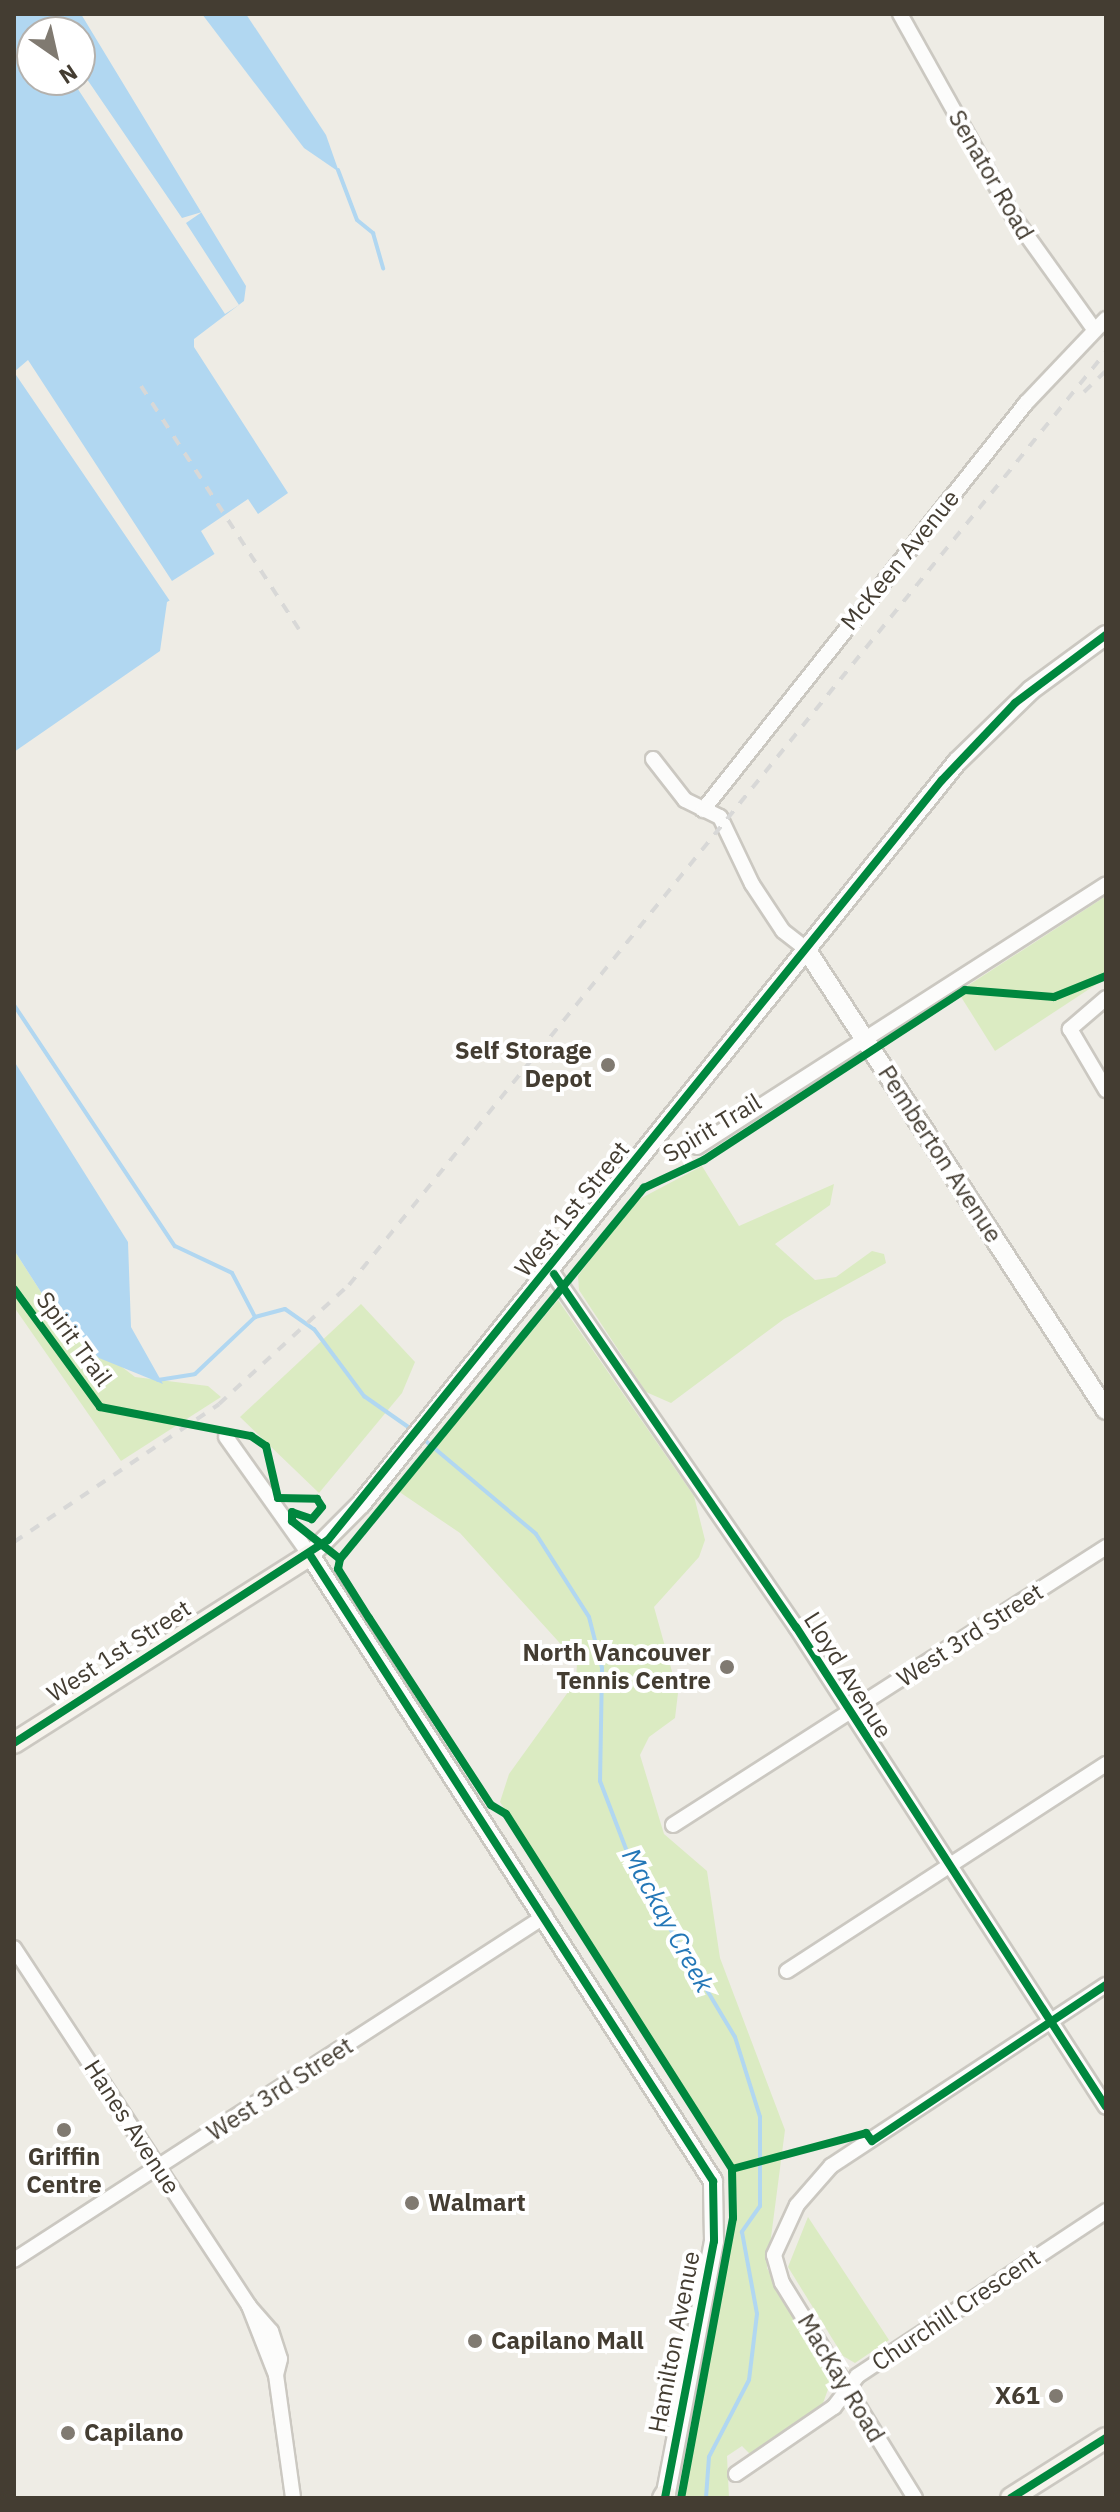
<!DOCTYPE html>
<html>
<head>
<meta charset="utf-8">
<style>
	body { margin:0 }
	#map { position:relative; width:1120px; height:2512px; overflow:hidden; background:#eeece5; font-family:"IBM Plex Sans",sans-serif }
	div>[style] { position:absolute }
	.green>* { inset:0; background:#dbebc2 }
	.water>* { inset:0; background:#b1d7f1 }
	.pier>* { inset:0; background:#eeece5 }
	.stream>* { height:4px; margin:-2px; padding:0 2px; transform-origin:2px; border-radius:2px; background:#b1d7f1 }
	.roads { filter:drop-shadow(2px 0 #cbc8c1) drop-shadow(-2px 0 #cbc8c1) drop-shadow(0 2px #cbc8c1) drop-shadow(0 -2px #cbc8c1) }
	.minor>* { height:14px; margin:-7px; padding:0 7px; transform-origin:7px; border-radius:7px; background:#fcfcfb }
	.tertiary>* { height:18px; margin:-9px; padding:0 9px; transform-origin:9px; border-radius:9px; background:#fcfcfb }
	.secondary>* { height:20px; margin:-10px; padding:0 10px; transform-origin:10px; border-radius:10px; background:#f6f3ec }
	.rail>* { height:4px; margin-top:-2px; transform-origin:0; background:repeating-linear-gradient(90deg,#d8d8d7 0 10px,transparent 0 20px) }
	.cycleway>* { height:8px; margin:-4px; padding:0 4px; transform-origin:4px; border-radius:4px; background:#00873e }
	.dots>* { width:22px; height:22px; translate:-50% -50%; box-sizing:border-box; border:4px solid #fff; border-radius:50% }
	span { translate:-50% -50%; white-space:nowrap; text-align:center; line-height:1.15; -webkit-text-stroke:8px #fff; paint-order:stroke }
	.street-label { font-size:24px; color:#443d32 }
	.poi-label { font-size:24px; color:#443d32; font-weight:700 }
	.right { translate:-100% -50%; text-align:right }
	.left { translate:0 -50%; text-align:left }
	.water-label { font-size:26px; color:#2477b7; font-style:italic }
	.frame { position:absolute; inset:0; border:16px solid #443d32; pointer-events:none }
	.north { position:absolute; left:16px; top:16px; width:80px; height:80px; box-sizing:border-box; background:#fff; border:2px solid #b4b1ad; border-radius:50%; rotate:146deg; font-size:22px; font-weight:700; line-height:32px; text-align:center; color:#443d32 }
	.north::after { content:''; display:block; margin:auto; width:28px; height:36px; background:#807a71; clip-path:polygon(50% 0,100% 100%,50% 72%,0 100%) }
</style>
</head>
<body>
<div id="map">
	<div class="green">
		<i style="clip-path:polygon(1106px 896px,1106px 978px,995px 1051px,958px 992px)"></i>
		<i style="clip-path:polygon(702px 1166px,739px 1226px,834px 1184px,830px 1205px,775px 1244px,815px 1280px,836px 1277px,872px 1251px,884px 1254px,886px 1263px,784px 1319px,671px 1403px,646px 1392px,579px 1290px,578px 1276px,632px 1203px)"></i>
		<i style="clip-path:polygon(14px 1250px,57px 1317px,135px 1377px,208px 1386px,221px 1397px,121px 1461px,14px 1307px)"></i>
		<i style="clip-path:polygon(558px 1300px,694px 1496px,705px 1540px,699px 1557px,654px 1607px,678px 1693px,675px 1718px,649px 1737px,640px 1755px,664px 1834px,707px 1871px,720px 1958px,785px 2130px,767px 2268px,831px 2381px,822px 2406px,751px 2455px,742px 2446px,727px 2456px,729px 2498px,685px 2498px,737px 2200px,734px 2167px,500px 1802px,509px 1774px,576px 1681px,577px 1662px,460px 1533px,398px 1491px)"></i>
		<i style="clip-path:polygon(361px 1304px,415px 1362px,402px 1393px,319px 1493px,240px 1417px)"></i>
		<i style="clip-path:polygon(808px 2217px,889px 2340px,855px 2363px,843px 2356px,788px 2267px)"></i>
	</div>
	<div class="water">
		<i style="clip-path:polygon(evenodd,14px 14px,81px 14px,246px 286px,244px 301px,194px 339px,194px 347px,288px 493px,258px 514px,248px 499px,201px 531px,224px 570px,167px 602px,160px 651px,14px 752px,14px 14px,32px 32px,80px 32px,80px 80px,32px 80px,32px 32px)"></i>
		<i style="clip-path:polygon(202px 14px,246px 14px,326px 135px,339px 172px,304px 148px)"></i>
		<i style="clip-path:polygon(14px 1061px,128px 1242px,131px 1327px,163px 1384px,99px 1358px,57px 1317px,14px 1250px)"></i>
	</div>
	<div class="pier">
		<i style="clip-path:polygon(80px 69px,182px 218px,202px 212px,186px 223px,239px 305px,225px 314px,72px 80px,80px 80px)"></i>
		<i style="clip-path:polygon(28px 360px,172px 581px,216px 553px,227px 570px,172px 604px,14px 372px)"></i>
	</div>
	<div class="stream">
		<i style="left:338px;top:170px;width:53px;rotate:69.2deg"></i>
		<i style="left:357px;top:220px;width:21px;rotate:39deg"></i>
		<i style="left:373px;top:233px;width:37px;rotate:74deg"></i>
		<i style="left:14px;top:1005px;width:290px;rotate:56.3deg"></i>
		<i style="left:175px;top:1246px;width:63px;rotate:25.3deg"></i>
		<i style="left:232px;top:1273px;width:50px;rotate:62.4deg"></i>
		<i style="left:158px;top:1380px;width:37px;rotate:-9deg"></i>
		<i style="left:195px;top:1374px;width:83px;rotate:-43.5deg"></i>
		<i style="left:255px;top:1317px;width:31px;rotate:-15deg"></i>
		<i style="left:285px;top:1309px;width:35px;rotate:35deg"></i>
		<i style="left:314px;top:1329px;width:84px;rotate:53.3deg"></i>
		<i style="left:364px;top:1396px;width:61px;rotate:35deg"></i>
		<i style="left:421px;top:1437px;width:150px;rotate:40.1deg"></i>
		<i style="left:536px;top:1534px;width:98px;rotate:57.4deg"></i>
		<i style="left:589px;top:1617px;width:53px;rotate:75.7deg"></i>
		<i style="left:602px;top:1668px;width:113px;rotate:91deg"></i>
		<i style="left:600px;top:1781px;width:90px;rotate:69.1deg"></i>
		<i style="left:632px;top:1865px;width:200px;rotate:59.1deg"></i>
		<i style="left:735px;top:2037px;width:84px;rotate:72.6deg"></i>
		<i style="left:760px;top:2117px;width:89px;rotate:90deg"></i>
		<i style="left:760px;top:2206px;width:32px;rotate:125deg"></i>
		<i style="left:742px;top:2232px;width:83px;rotate:79.6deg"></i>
		<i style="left:757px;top:2314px;width:66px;rotate:96.9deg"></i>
		<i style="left:749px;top:2380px;width:87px;rotate:117.5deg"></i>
		<i style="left:709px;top:2457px;width:41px;rotate:94.2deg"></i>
	</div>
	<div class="roads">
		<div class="minor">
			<i style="left:900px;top:14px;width:231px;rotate:60.8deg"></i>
			<i style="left:1013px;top:216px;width:139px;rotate:54.4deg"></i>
			<i style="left:653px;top:759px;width:52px;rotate:52deg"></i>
			<i style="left:685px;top:800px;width:39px;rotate:26deg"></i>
			<i style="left:720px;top:817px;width:74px;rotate:64.5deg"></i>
			<i style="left:752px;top:884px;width:56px;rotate:56.6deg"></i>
			<i style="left:783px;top:931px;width:29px;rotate:38deg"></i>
			<i style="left:703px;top:810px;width:520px;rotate:-51.56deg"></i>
			<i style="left:1026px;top:403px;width:116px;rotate:-46.4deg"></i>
			<i style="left:1106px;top:998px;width:48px;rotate:139.3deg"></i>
			<i style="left:1070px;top:1029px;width:71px;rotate:59.5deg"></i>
			<i style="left:697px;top:1147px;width:486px;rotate:-32.7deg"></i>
			<i style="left:550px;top:1269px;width:434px;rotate:55.5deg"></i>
			<i style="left:796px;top:1627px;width:571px;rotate:57.14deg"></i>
			<i style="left:226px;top:1437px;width:145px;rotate:54.6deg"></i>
			<i style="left:673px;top:1825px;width:515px;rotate:-32.7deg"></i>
			<i style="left:14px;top:1948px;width:428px;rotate:56.7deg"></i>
			<i style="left:249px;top:2306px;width:74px;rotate:68.6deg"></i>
			<i style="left:276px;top:2375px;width:124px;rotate:82.1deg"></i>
			<i style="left:787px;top:1971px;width:380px;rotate:-33deg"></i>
			<i style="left:14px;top:2260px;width:633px;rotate:-32.94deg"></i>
			<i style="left:249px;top:2306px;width:33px;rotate:49deg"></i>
			<i style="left:271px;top:2331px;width:29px;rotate:72deg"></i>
			<i style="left:280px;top:2359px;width:16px;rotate:104deg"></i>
			<i style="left:736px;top:2474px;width:119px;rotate:-34.4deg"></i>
			<i style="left:834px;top:2407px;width:39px;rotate:-53deg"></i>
			<i style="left:857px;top:2376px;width:299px;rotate:-33.5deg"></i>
			<i style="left:915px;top:2498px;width:253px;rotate:-121.7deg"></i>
			<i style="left:782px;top:2283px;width:29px;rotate:-106deg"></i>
			<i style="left:774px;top:2255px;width:55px;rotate:-65.3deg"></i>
			<i style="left:797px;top:2205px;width:52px;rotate:-48.9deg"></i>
			<i style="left:831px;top:2166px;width:329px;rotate:-33.4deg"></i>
		</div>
		<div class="tertiary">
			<i style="left:806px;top:949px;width:550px;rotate:56.95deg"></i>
			<i style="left:665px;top:2498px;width:262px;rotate:-79.2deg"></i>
			<i style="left:714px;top:2241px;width:60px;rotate:-91deg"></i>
			<i style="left:713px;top:2181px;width:745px;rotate:-122.77deg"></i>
			<i style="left:310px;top:1555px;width:72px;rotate:-45deg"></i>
			<i style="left:361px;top:1504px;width:952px;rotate:-51.23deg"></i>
			<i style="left:957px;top:762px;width:103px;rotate:-44.2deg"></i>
			<i style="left:1031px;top:690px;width:93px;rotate:-36.3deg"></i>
		</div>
		<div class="secondary">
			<i style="left:14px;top:1743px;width:351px;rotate:-32.4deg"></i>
			<i style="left:663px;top:2498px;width:4px;rotate:-56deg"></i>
			<i style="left:1011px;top:2498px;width:112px;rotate:-32.3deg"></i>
		</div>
	</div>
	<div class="rail">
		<i style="left:141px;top:386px;width:290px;rotate:57deg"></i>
		<i style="left:1084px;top:392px;width:30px;rotate:-44deg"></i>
		<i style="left:14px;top:1542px;width:247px;rotate:-33.9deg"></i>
		<i style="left:219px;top:1404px;width:176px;rotate:-42.5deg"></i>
		<i style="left:349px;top:1285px;width:1201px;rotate:-50.95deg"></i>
	</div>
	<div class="cycleway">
		<i style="left:554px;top:1274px;width:428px;rotate:55.6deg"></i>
		<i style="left:796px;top:1627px;width:571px;rotate:57.14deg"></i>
		<i style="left:14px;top:1289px;width:146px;rotate:53.9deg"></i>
		<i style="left:100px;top:1407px;width:154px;rotate:10.9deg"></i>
		<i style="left:251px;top:1436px;width:18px;rotate:34deg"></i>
		<i style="left:266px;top:1446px;width:53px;rotate:77deg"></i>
		<i style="left:278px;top:1498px;width:39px;rotate:1deg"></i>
		<i style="left:317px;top:1499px;width:9px;rotate:58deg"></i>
		<i style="left:322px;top:1507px;width:16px;rotate:130deg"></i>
		<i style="left:312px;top:1519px;width:21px;rotate:-161deg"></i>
		<i style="left:292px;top:1512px;width:9px;rotate:90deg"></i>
		<i style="left:292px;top:1521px;width:61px;rotate:38.4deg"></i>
		<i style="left:340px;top:1559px;width:480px;rotate:-50.7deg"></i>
		<i style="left:644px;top:1188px;width:66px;rotate:-25deg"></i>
		<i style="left:704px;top:1160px;width:311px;rotate:-33.1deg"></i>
		<i style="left:965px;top:990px;width:89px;rotate:4.5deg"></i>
		<i style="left:1054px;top:997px;width:56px;rotate:-22deg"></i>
		<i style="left:310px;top:1555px;width:745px;rotate:57.23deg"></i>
		<i style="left:713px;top:2181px;width:60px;rotate:89deg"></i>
		<i style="left:714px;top:2241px;width:262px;rotate:100.8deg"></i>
		<i style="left:340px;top:1559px;width:10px;rotate:101deg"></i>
		<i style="left:338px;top:1569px;width:58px;rotate:57.7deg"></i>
		<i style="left:369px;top:1618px;width:223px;rotate:56.9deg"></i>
		<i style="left:491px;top:1805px;width:17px;rotate:31deg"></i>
		<i style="left:506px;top:1814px;width:421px;rotate:57.5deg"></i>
		<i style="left:732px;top:2169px;width:49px;rotate:88.8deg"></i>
		<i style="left:733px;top:2218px;width:285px;rotate:100.5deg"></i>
		<i style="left:14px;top:1743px;width:374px;rotate:-32.9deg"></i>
		<i style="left:328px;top:1540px;width:977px;rotate:-51.07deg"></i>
		<i style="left:942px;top:780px;width:106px;rotate:-46.5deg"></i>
		<i style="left:1015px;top:703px;width:114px;rotate:-36.8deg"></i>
		<i style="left:732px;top:2169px;width:139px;rotate:-15deg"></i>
		<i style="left:866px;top:2133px;width:10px;rotate:53deg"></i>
		<i style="left:872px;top:2141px;width:281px;rotate:-33.7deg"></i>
		<i style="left:1011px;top:2498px;width:112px;rotate:-32.3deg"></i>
	</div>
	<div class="dots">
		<i style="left:608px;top:1065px;background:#807a71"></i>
		<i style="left:727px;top:1667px;background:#807a71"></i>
		<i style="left:64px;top:2130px;background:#807a71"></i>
		<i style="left:412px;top:2203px;background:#807a71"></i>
		<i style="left:475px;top:2341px;background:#807a71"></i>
		<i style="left:1056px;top:2396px;background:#807a71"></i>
		<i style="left:68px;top:2433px;background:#807a71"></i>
	</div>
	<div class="street-label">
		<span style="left:991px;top:175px;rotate:60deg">Senator Road</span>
		<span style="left:900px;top:560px;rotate:-51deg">McKeen Avenue</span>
		<span style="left:712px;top:1128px;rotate:-31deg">Spirit Trail</span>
		<span style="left:940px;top:1154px;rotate:57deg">Pemberton Avenue</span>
		<span style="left:572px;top:1209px;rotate:-51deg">West 1st Street</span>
		<span style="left:74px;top:1339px;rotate:54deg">Spirit Trail</span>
		<span style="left:970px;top:1635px;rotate:-33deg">West 3rd Street</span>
		<span style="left:119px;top:1651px;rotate:-33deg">West 1st Street</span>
		<span style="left:848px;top:1675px;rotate:58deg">Lloyd Avenue</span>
		<span style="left:280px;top:2089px;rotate:-33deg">West 3rd Street</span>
		<span style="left:132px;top:2127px;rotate:57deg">Hanes Avenue</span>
		<span style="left:956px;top:2310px;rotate:-34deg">Churchill Crescent</span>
		<span style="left:674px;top:2342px;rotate:-79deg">Hamilton Avenue</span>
		<span style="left:841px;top:2378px;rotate:59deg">MacKay Road</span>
	</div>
	<div class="poi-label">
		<span class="right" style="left:592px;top:1065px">Self Storage<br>Depot</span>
		<span class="right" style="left:711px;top:1667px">North Vancouver<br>Tennis Centre</span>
		<span style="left:64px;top:2171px">Griffin<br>Centre</span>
		<span class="left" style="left:428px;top:2203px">Walmart</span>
		<span class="left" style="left:491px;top:2341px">Capilano Mall</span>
		<span class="right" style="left:1040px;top:2396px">X61</span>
		<span class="left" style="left:84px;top:2433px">Capilano</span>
	</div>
	<div class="water-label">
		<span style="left:668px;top:1920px;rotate:61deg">Mackay Creek</span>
	</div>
	<div class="frame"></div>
	<div class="north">N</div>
</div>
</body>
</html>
